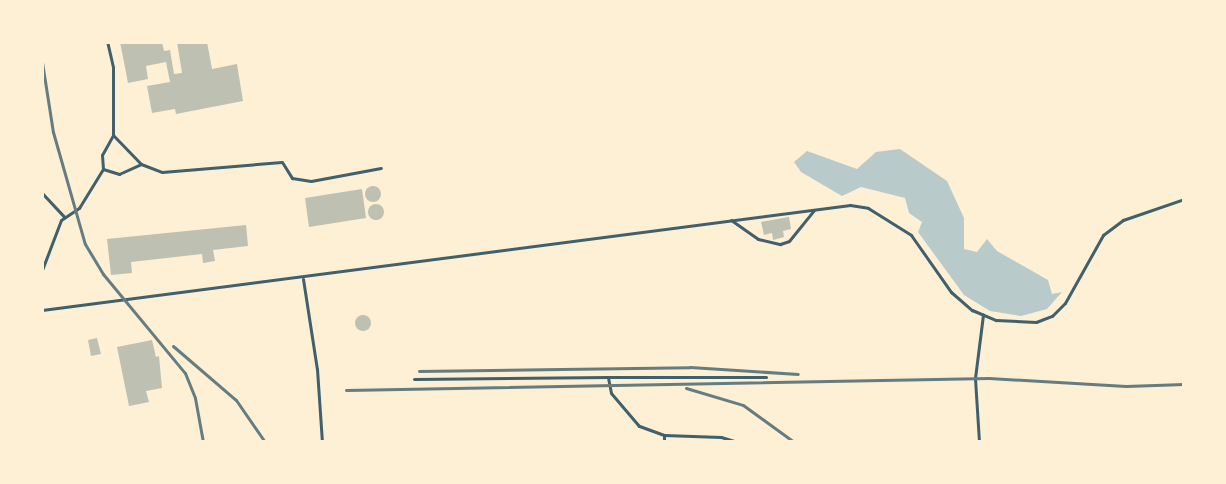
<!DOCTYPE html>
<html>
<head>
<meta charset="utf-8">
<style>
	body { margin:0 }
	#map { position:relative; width:1226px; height:484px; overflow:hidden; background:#fdf0d5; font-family:"DM Sans",sans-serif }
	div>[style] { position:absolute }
	.green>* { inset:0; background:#b9caca }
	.building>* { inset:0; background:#bec0b2 }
	.round { border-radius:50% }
	.service>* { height:3px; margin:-1.5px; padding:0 1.5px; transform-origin:1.5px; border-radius:1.5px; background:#3f606c }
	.rail>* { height:3px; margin:-1.5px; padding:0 1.5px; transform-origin:1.5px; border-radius:1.5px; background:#657d81 }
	span { translate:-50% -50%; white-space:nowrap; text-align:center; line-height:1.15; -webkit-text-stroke:5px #fdf0d5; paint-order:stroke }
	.frame { position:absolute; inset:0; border:44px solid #fdf0d5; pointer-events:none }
</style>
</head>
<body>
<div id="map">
	<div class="green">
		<i style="clip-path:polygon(900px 149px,947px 181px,964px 218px,964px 249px,977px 252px,987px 239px,997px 251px,1048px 280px,1052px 294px,1062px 292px,1047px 309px,1021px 316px,990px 311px,964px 295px,918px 232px,922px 222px,909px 213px,905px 198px,861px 187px,842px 196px,801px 172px,794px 162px,807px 151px,857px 169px,876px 152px)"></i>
	</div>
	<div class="building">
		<i style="clip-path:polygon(120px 42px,162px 42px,164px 51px,170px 50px,174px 74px,182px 73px,177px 42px,207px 42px,212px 69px,237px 64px,243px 101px,176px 114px,175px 109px,152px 113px,147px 86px,170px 82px,166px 62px,146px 66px,148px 79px,128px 83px)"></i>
		<i class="round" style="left:365px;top:186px;width:16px;height:16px"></i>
		<i style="clip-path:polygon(362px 189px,366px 218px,309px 227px,305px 198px)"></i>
		<i class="round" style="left:368px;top:204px;width:16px;height:16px"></i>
		<i style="clip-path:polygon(789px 217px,791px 229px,783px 231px,784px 237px,773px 240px,772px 233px,764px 235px,761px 222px)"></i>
		<i style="clip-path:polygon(246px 225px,248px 246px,213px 250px,215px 261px,203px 263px,202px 254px,131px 262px,132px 273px,111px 275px,107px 239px)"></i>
		<i class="round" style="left:355px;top:315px;width:16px;height:16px"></i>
		<i style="clip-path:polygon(97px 338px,101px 354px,91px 356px,88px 340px)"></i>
		<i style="clip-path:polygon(152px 340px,156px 357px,159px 356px,162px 388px,146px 391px,149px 402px,129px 406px,117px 347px)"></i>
	</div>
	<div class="service">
		<i style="left:113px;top:135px;width:40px;rotate:46deg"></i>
		<i style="left:103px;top:169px;width:17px;rotate:17deg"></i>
		<i style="left:119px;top:174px;width:24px;rotate:-24deg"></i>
		<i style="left:141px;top:164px;width:22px;rotate:21deg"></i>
		<i style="left:162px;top:172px;width:120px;rotate:-4.8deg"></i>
		<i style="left:282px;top:162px;width:19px;rotate:58deg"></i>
		<i style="left:292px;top:178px;width:19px;rotate:9deg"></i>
		<i style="left:311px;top:181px;width:71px;rotate:-10.5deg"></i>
		<i style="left:42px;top:193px;width:33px;rotate:47deg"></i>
		<i style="left:731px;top:220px;width:33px;rotate:35deg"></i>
		<i style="left:758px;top:239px;width:23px;rotate:13deg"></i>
		<i style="left:780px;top:244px;width:9px;rotate:-18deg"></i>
		<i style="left:789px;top:241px;width:40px;rotate:-51deg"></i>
		<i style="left:42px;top:270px;width:53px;rotate:-69.2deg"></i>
		<i style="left:61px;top:220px;width:22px;rotate:-34deg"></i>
		<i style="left:79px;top:208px;width:46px;rotate:-58.4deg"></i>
		<i style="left:103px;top:169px;width:14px;rotate:-94deg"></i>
		<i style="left:102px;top:155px;width:23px;rotate:-61deg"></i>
		<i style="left:113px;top:135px;width:68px;rotate:-90deg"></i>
		<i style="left:113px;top:67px;width:26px;rotate:-103deg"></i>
		<i style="left:303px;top:279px;width:91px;rotate:81.2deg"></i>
		<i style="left:317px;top:369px;width:73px;rotate:86.1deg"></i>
		<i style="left:42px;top:310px;width:815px;rotate:-7.4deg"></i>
		<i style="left:850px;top:205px;width:18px;rotate:9deg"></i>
		<i style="left:868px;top:208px;width:51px;rotate:32.1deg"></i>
		<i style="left:911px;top:235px;width:70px;rotate:54.9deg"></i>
		<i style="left:951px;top:292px;width:28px;rotate:41deg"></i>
		<i style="left:972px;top:310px;width:26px;rotate:23deg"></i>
		<i style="left:996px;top:320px;width:40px;rotate:2.9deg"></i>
		<i style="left:1036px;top:322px;width:17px;rotate:-21deg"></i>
		<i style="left:1052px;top:316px;width:18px;rotate:-45deg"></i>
		<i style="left:1065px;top:303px;width:78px;rotate:-60.8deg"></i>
		<i style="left:1103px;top:235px;width:25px;rotate:-37deg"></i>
		<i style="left:1123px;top:220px;width:65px;rotate:-19deg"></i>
		<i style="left:414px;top:379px;width:194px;rotate:-0.6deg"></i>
		<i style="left:664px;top:435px;width:27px;rotate:-160deg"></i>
		<i style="left:639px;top:426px;width:43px;rotate:-130.3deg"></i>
		<i style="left:611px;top:393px;width:16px;rotate:-101deg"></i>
		<i style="left:608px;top:377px;width:158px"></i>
		<i style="left:664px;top:442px;width:7px;rotate:-90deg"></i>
		<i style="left:664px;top:435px;width:57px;rotate:2deg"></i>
		<i style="left:721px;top:437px;width:17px;rotate:17deg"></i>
		<i style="left:979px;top:442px;width:64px;rotate:-93.6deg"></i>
		<i style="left:975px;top:378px;width:64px;rotate:-82.8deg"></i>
	</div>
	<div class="rail">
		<i style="left:42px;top:62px;width:71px;rotate:81.1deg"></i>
		<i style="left:53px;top:132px;width:116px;rotate:74.1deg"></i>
		<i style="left:85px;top:244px;width:35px;rotate:59deg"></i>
		<i style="left:103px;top:274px;width:129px;rotate:50.4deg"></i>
		<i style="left:185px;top:373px;width:27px;rotate:68deg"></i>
		<i style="left:195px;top:398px;width:45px;rotate:79.7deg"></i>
		<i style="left:173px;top:346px;width:83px;rotate:40.6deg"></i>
		<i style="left:236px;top:400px;width:51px;rotate:55.4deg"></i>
		<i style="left:419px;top:371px;width:271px;rotate:-0.8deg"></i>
		<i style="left:690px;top:367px;width:108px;rotate:3.7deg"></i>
		<i style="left:686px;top:388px;width:59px;rotate:16.6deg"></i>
		<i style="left:743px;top:405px;width:63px;rotate:36deg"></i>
		<i style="left:346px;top:390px;width:643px;rotate:-1.07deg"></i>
		<i style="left:989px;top:378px;width:137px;rotate:3.3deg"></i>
		<i style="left:1126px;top:386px;width:58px;rotate:-2deg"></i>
	</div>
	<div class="frame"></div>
</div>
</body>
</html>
